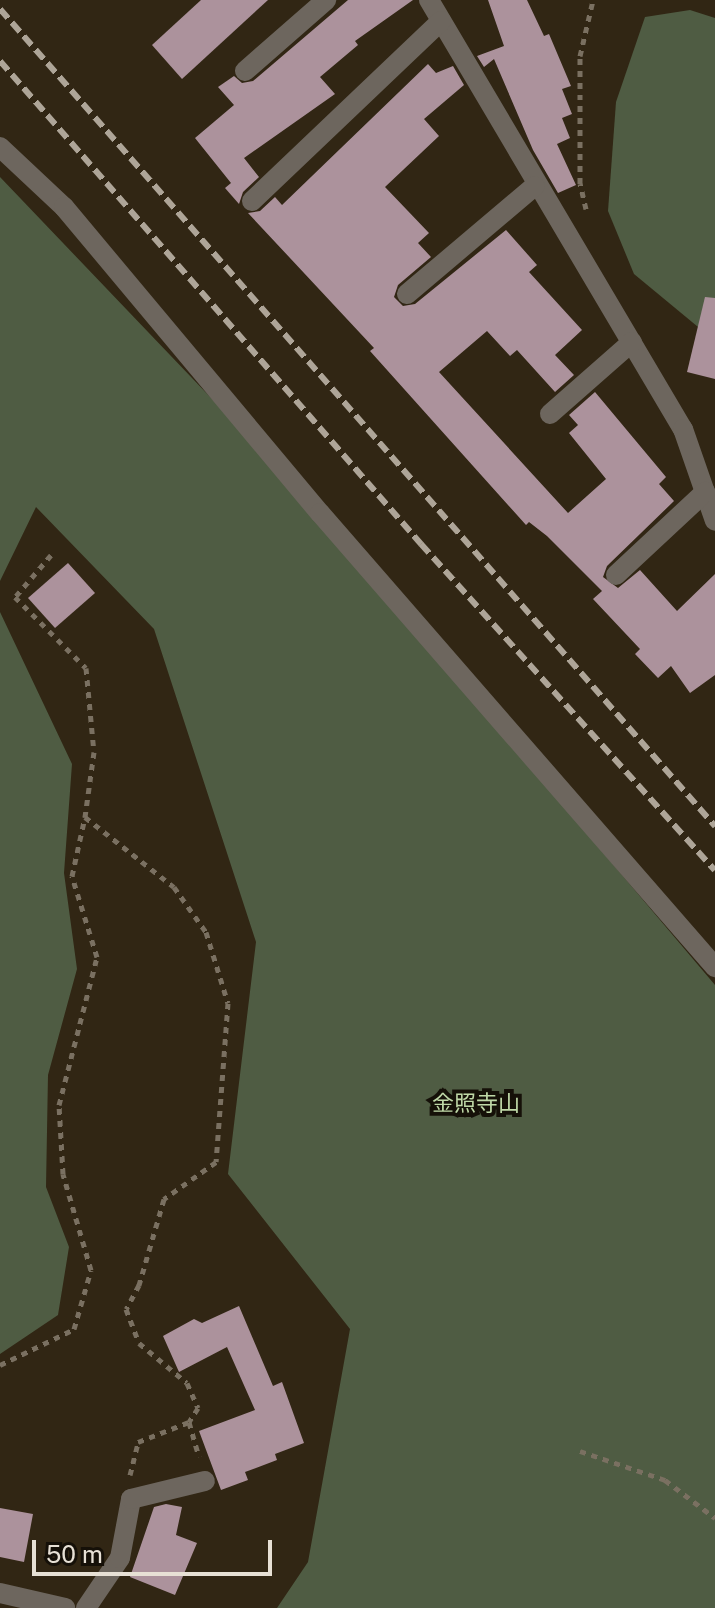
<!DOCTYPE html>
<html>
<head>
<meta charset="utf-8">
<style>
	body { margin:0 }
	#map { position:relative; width:715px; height:1608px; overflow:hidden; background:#312614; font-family:"Public Sans","Noto Sans JP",sans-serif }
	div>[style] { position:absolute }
	.forest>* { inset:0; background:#4f5c43 }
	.building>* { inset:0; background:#ac929c }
	.path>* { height:5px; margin-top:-2.5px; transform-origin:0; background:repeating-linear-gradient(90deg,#7a7061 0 6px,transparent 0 12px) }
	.street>* { height:20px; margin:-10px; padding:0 10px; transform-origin:10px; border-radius:10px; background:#6d665e }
	.rail>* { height:6px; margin-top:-3px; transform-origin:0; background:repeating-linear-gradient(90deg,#aea598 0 12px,transparent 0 18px) }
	span { translate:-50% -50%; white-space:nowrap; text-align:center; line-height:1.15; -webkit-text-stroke:8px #151008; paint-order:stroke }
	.park-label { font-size:22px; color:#bfd8a7 }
	.scale { position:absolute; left:32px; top:1540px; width:240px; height:36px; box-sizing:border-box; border:4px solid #e7e0d5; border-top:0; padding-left:10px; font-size:24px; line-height:28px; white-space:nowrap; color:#e7e0d5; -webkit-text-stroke:6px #151008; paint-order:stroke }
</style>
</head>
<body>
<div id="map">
	<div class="forest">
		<i style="clip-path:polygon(690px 10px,715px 18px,715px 341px,634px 274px,608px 211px,616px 102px,645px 17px)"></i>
		<i style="clip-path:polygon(0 177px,276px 466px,715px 985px,715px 1608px,277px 1608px,308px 1562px,350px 1329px,228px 1174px,256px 942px,154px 629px,36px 507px,0 581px)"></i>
		<i style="clip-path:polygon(0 612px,72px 764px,64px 873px,77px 969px,48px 1075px,46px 1187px,69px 1247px,58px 1315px,0 1354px)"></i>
	</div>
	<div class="building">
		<i style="clip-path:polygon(201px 0,268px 0,182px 79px,152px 45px)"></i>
		<i style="clip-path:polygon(348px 0,413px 0,355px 41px,358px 45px,320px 77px,335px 94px,244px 158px,259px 177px,243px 192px,239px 204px,225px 188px,231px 183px,195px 138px,234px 105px,218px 87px,234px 76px,242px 83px,253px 81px)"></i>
		<i style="clip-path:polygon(488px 0,527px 0,544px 36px,549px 34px,571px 86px,562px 89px,572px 114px,562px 118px,570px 138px,557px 144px,576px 185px,558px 193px,533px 150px,494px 59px,484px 67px,477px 56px,504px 46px)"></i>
		<i style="clip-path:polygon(428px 64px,436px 73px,453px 66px,464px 85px,424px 119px,439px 136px,385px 187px,429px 233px,418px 243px,431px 257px,398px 285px,394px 297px,403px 306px,415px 304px,506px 230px,537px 265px,529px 272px,582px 330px,555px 355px,574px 375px,555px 392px,517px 350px,510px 356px,487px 331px,439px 372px,568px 513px,606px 479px,569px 433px,578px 425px,569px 415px,595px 392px,666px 477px,659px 484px,674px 501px,607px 566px,603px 577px,618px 588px,640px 570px,677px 611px,715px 574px,715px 675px,690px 693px,671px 666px,658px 678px,635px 654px,640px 649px,593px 599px,602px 591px,547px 536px,529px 522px,526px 525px,370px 351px,374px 348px,248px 213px,260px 211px,275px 197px,282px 205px)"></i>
		<i style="clip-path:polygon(705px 297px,715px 298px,715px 379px,687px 372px)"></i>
		<i style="clip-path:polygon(68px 563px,95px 593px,55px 628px,28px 598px)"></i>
		<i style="clip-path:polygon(239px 1306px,273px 1386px,282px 1382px,304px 1443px,275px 1454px,277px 1460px,245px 1472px,248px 1480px,221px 1490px,199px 1431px,255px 1410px,227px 1347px,179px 1372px,163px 1336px,194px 1319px,202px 1323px)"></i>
		<i style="clip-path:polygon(166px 1504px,182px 1507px,176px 1535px,197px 1543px,175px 1595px,130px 1577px,154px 1507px)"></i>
		<i style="clip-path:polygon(0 1508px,33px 1514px,24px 1562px,0 1557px)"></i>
	</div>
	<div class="path">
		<i style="left:586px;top:209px;width:26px;rotate:-103deg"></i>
		<i style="left:580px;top:184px;width:128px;rotate:-90deg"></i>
		<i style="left:580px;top:56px;width:57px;rotate:-76.9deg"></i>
		<i style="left:51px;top:555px;width:55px;rotate:130.6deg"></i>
		<i style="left:15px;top:597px;width:100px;rotate:45deg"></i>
		<i style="left:86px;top:668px;width:84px;rotate:84.6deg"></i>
		<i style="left:94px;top:752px;width:66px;rotate:97.9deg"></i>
		<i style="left:0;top:1365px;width:82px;rotate:-25.9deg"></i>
		<i style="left:74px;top:1329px;width:61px;rotate:-73.9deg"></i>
		<i style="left:91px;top:1270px;width:100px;rotate:-106.3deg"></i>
		<i style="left:63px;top:1174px;width:69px;rotate:-93.3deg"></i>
		<i style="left:59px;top:1105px;width:153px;rotate:-75.6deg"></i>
		<i style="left:97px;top:957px;width:85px;rotate:-107.2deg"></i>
		<i style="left:72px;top:876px;width:60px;rotate:-77.6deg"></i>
		<i style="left:85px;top:817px;width:113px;rotate:38.2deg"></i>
		<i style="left:174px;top:887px;width:55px;rotate:54.6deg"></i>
		<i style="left:206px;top:932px;width:74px;rotate:72.8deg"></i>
		<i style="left:228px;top:1003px;width:159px;rotate:94.3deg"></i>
		<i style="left:216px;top:1162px;width:64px;rotate:144.6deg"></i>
		<i style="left:164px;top:1199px;width:90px;rotate:106.2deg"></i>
		<i style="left:139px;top:1285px;width:27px;rotate:118deg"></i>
		<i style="left:126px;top:1309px;width:36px;rotate:69deg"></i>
		<i style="left:139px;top:1343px;width:62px;rotate:39.8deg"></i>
		<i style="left:187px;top:1383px;width:27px;rotate:66deg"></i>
		<i style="left:198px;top:1408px;width:17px;rotate:123deg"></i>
		<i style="left:189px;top:1422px;width:36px;rotate:74deg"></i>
		<i style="left:580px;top:1451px;width:90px;rotate:18.8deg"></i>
		<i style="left:665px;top:1480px;width:63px;rotate:37.2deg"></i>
		<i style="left:130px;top:1475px;width:34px;rotate:-76deg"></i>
		<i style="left:138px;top:1442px;width:55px;rotate:-21.4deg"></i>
	</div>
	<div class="street">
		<i style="left:429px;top:0;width:499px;rotate:59.4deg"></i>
		<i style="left:683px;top:429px;width:97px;rotate:70.8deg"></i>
		<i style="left:245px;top:71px;width:108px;rotate:-41.2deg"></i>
		<i style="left:0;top:147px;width:88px;rotate:43.2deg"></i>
		<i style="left:64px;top:207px;width:399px;rotate:50.1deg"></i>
		<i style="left:320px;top:513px;width:602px;rotate:48.98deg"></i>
		<i style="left:252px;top:201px;width:261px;rotate:-43.6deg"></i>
		<i style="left:407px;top:294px;width:167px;rotate:-40.2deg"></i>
		<i style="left:550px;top:414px;width:109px;rotate:-41.3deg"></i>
		<i style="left:616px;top:575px;width:122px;rotate:-43deg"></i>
		<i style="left:0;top:1593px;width:67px;rotate:13deg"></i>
		<i style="left:86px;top:1608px;width:60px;rotate:-55.8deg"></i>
		<i style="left:120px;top:1558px;width:60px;rotate:-79.4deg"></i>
		<i style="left:131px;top:1499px;width:76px;rotate:-13.7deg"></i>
	</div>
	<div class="rail">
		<i style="left:0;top:9px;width:1086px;rotate:48.81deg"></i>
		<i style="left:0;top:61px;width:641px;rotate:48.92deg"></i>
		<i style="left:421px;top:544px;width:439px;rotate:48deg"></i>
	</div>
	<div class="park-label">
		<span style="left:476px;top:1104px">金照寺山</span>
	</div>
	<div class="scale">50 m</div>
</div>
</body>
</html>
